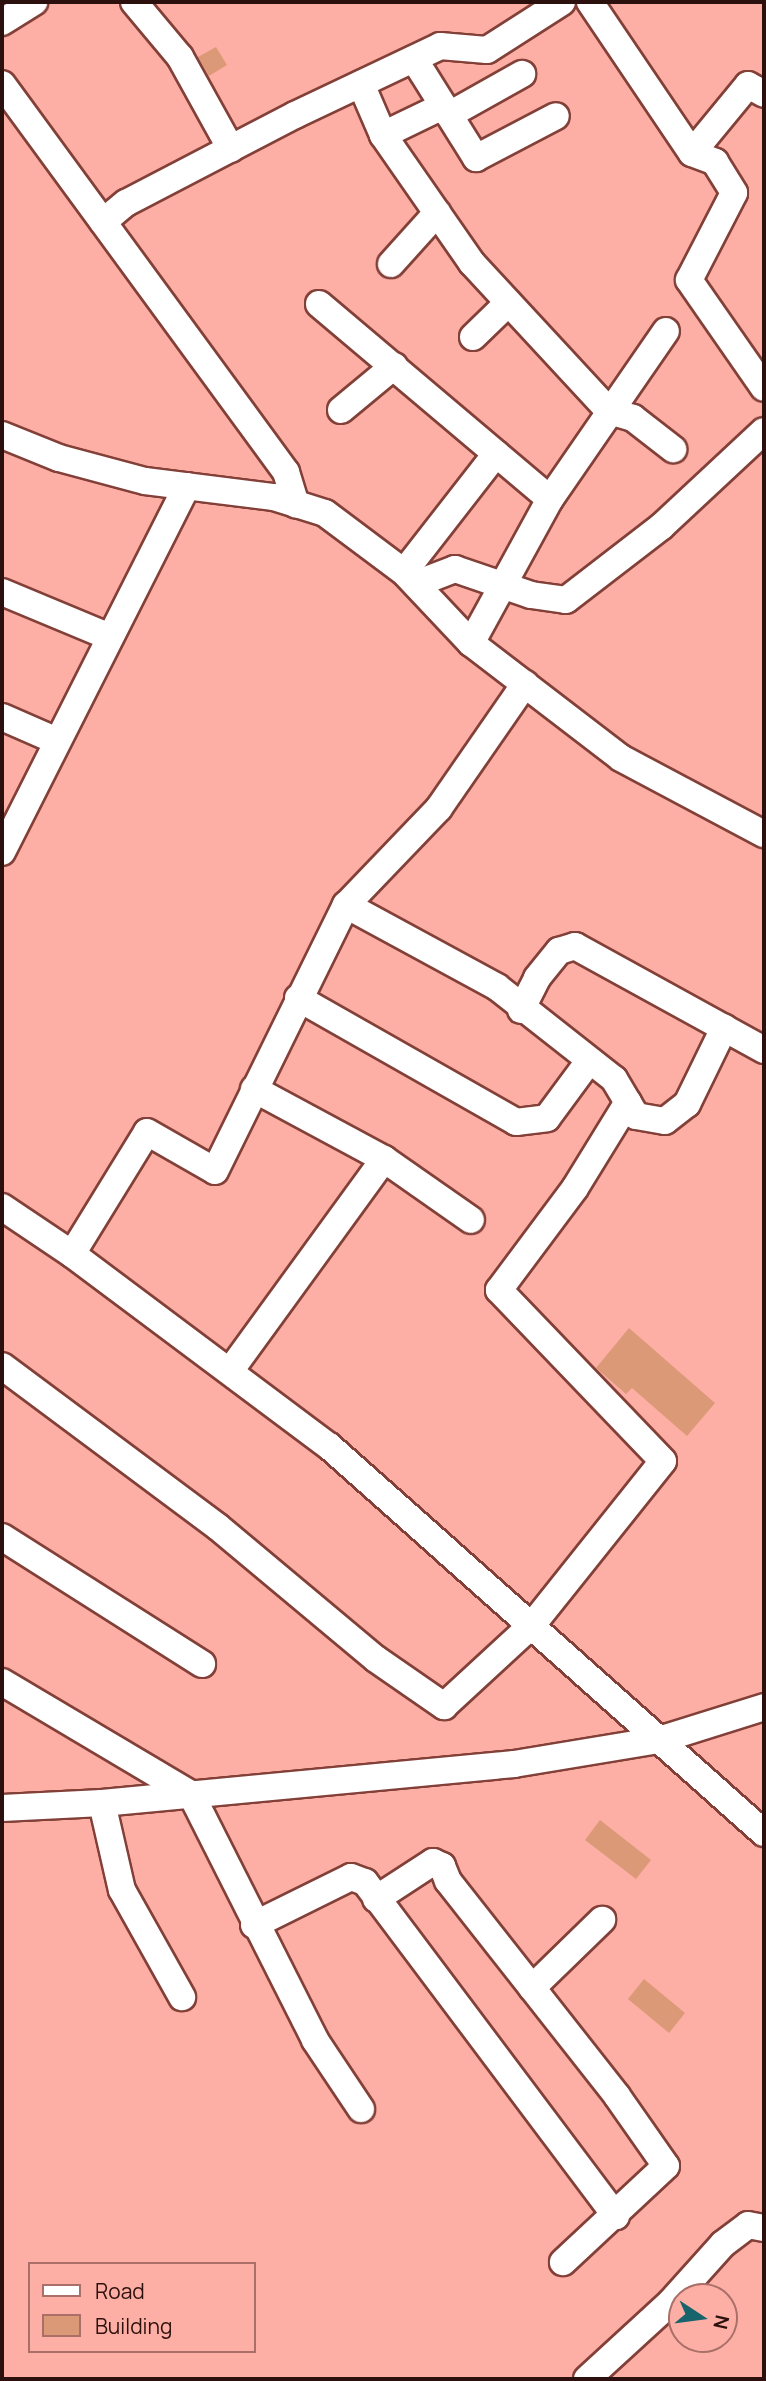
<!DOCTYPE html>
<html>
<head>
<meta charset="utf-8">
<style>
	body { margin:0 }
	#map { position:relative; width:766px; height:2381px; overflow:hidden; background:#fdafa5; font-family:Manrope,sans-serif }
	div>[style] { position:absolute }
	.building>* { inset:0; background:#dc9977 }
	.roads { filter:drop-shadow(2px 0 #824038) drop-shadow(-2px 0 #824038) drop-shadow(0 2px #824038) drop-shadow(0 -2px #824038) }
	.minor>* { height:26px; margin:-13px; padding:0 13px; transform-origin:13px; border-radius:13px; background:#fff }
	span { translate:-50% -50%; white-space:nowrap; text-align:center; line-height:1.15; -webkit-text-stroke:7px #fdafa5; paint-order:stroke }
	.frame { position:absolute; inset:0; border:4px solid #2c100d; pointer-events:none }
	.legend { position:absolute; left:28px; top:2262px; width:228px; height:91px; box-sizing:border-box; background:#fdafa5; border:2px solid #a96f68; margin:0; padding:9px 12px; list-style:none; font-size:21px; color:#2c100d }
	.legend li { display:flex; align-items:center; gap:14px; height:35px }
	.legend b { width:35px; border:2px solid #a96f68 }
	.north { position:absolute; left:668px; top:2283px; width:70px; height:70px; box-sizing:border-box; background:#fdafa5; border:2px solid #a96f68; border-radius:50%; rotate:103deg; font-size:19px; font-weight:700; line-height:28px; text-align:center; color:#2c100d }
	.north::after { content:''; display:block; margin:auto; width:24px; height:32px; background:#17646d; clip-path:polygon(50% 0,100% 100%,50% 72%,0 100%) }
</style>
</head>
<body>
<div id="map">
	<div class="building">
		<i style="clip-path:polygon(216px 47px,227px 65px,209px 76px,198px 57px)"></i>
		<i style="clip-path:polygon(629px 1328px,715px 1403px,687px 1436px,632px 1388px,626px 1394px,596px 1368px)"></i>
		<i style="clip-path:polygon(600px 1820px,651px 1860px,636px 1879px,585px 1840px)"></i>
		<i style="clip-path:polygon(644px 1979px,685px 2013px,669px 2033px,628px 1999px)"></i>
	</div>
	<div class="roads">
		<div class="minor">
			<i style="left:134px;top:2px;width:72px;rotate:50.1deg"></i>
			<i style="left:180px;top:57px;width:105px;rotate:61deg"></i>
			<i style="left:590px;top:2px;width:182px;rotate:56deg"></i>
			<i style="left:692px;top:153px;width:88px;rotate:-50.5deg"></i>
			<i style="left:748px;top:85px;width:18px;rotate:29deg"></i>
			<i style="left:2px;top:22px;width:38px;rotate:-32deg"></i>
			<i style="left:414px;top:59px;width:117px;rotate:57.9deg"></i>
			<i style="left:476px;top:158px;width:90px;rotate:-27.7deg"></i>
			<i style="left:2px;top:84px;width:481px;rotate:53.8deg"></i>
			<i style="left:286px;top:472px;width:34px;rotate:73deg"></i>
			<i style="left:361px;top:84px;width:56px;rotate:66.7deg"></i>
			<i style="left:383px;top:135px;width:156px;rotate:55.2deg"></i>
			<i style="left:472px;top:263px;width:202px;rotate:47.2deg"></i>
			<i style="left:609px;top:411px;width:25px;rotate:16deg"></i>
			<i style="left:633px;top:418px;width:51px;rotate:37.8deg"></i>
			<i style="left:449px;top:115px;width:84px;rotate:-29.3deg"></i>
			<i style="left:383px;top:135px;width:67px;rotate:-25.8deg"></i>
			<i style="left:692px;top:153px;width:25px;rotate:21deg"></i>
			<i style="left:715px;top:162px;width:36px;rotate:58deg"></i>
			<i style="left:734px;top:193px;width:98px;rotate:117.3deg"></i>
			<i style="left:689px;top:280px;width:131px;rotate:55.2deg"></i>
			<i style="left:103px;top:222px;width:30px;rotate:-40deg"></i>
			<i style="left:126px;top:203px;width:191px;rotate:-27.5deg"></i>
			<i style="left:295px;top:115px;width:161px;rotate:-25.4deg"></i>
			<i style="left:440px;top:46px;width:47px;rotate:4.9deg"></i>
			<i style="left:487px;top:50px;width:89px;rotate:-32.6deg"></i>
			<i style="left:391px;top:264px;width:69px;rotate:-48deg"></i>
			<i style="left:319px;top:304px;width:302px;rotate:40.2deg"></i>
			<i style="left:550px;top:499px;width:164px;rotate:118.7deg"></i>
			<i style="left:473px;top:337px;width:49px;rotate:-44.2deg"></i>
			<i style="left:341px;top:410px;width:69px;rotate:-39.7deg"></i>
			<i style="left:2px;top:435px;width:61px;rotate:22deg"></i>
			<i style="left:59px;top:458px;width:89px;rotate:15deg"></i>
			<i style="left:145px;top:481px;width:130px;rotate:7.1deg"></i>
			<i style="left:274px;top:497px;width:53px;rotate:17.4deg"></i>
			<i style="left:325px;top:513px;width:99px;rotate:36.8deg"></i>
			<i style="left:404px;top:572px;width:98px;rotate:46.7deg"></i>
			<i style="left:471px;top:643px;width:189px;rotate:37.5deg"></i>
			<i style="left:621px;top:758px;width:162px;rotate:28deg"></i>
			<i style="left:550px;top:499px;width:204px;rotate:-55.4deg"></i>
			<i style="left:404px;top:572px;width:150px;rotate:-52.1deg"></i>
			<i style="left:416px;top:584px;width:42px;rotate:-21deg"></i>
			<i style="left:455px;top:569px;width:80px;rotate:18.9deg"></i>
			<i style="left:531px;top:595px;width:35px;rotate:8deg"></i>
			<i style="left:566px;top:600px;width:121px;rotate:-37.6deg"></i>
			<i style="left:662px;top:526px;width:139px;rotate:-43deg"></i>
			<i style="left:2px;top:592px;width:117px;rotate:22.6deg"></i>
			<i style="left:2px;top:717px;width:60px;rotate:23.6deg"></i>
			<i style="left:2px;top:852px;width:410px;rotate:-63.2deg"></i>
			<i style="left:346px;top:905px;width:172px;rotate:28.5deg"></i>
			<i style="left:497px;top:987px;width:149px;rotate:38.2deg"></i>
			<i style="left:614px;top:1079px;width:43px;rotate:59.3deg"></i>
			<i style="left:636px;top:1116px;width:29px;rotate:10deg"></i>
			<i style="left:665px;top:1121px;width:28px;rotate:-38deg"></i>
			<i style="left:687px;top:1104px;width:85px;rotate:-64deg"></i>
			<i style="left:298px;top:998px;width:251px;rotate:29.6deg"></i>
			<i style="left:516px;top:1122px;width:31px;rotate:-7deg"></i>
			<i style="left:547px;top:1118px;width:71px;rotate:-53.6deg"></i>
			<i style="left:521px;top:1010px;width:36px;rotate:-63deg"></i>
			<i style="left:537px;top:978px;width:35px;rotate:-51deg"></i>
			<i style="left:559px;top:951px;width:17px;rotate:-17deg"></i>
			<i style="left:575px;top:946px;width:216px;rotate:28.8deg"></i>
			<i style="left:254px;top:1089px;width:148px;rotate:28.3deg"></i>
			<i style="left:384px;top:1159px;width:106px;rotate:35deg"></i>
			<i style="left:2px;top:1207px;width:84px;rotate:33.9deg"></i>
			<i style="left:72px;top:1254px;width:321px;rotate:36.8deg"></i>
			<i style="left:329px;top:1446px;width:582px;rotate:41.66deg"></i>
			<i style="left:72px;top:1254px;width:143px;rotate:-58.4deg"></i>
			<i style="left:147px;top:1132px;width:78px;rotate:29.8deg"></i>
			<i style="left:215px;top:1171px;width:297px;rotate:-63.8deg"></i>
			<i style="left:346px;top:905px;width:134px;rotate:-46.2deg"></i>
			<i style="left:439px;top:808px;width:151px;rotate:-55.3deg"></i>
			<i style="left:2px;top:1366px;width:269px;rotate:36.7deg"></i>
			<i style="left:218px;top:1527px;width:206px;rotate:39.9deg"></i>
			<i style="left:376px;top:1659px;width:83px;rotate:34.7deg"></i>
			<i style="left:444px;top:1706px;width:121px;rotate:-42.7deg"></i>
			<i style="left:533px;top:1624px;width:208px;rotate:-51.4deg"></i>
			<i style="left:663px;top:1461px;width:237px;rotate:-133.8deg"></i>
			<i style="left:499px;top:1290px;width:127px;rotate:-53.3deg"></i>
			<i style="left:575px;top:1188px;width:101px;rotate:-58.4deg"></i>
			<i style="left:230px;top:1371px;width:262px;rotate:-54deg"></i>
			<i style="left:2px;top:1537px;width:237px;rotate:32.4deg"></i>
			<i style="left:2px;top:1682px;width:220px;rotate:30.7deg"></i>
			<i style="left:191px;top:1794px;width:275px;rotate:63.2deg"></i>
			<i style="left:315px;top:2040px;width:83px;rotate:56.3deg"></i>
			<i style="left:102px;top:1803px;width:89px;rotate:77.1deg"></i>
			<i style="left:122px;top:1890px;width:123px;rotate:60.7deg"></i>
			<i style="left:2px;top:1808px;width:100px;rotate:-2.9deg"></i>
			<i style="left:102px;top:1803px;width:414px;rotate:-5.4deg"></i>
			<i style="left:514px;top:1764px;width:147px;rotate:-9.4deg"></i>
			<i style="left:659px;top:1740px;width:110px;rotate:-17.4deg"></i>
			<i style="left:376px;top:1899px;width:68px;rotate:-33deg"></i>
			<i style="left:433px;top:1862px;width:10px;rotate:24deg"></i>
			<i style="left:442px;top:1866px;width:16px;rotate:68deg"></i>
			<i style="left:448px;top:1881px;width:273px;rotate:51.8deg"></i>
			<i style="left:617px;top:2096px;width:85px;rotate:55deg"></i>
			<i style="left:666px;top:2166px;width:141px;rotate:137deg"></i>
			<i style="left:254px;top:1925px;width:108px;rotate:-26.3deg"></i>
			<i style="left:351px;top:1877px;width:15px;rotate:20deg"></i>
			<i style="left:365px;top:1882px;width:418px;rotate:53.1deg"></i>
			<i style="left:532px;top:1988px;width:98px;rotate:-44.2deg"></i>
			<i style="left:587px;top:2379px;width:113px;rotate:-42.5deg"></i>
			<i style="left:670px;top:2303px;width:79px;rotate:-48.1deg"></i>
			<i style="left:723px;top:2244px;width:31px;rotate:-37deg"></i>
			<i style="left:748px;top:2225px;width:16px;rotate:11deg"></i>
		</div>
	</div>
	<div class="frame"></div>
	<ul class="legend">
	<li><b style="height:9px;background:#fff"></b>Road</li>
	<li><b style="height:19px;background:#dc9977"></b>Building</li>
	</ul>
	<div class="north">N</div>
</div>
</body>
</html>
